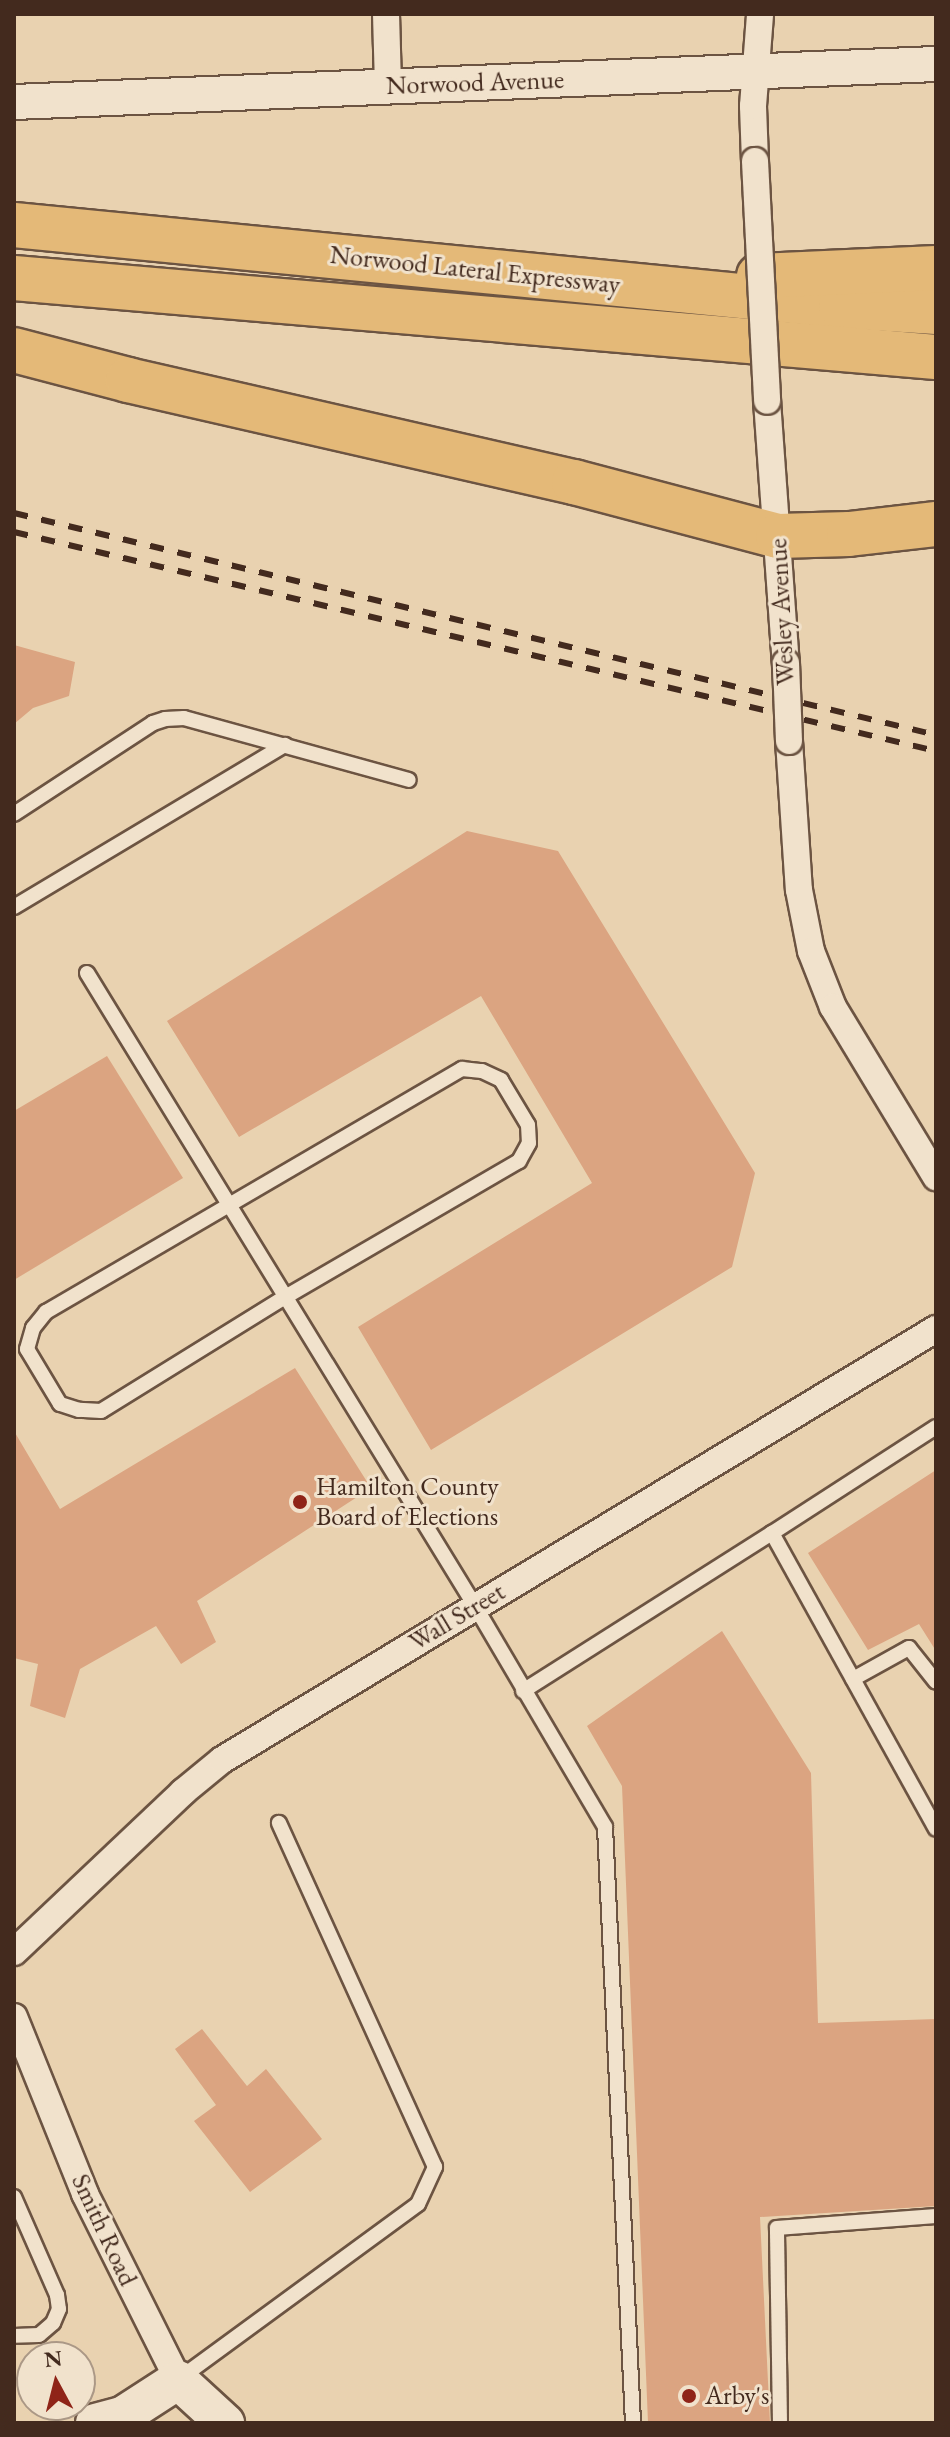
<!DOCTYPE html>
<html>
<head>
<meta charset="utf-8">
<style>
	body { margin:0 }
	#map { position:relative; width:950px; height:2437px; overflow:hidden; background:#e9d2b0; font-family:"EB Garamond",serif }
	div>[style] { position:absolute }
	.building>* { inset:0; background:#dba481 }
	.roads { filter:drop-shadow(2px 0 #6c5442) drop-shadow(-2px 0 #6c5442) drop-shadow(0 2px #6c5442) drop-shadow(0 -2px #6c5442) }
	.service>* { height:14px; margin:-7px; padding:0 7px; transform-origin:7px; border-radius:7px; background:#f1e2cc }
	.minor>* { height:26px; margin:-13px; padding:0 13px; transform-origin:13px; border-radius:13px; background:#f1e2cc }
	.tertiary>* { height:34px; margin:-17px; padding:0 17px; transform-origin:17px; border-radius:17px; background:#f1e2cc }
	.secondary>* { height:38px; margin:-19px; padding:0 19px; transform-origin:19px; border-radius:19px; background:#f1e2cc }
	.motorway>* { height:44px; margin:-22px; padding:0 22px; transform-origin:22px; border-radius:22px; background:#e4b978 }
	.rail>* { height:6px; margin-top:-3px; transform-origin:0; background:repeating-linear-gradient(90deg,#432a1e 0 14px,transparent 0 28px) }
	.bridges { filter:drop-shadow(2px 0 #6c5442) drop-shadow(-2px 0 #6c5442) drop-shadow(0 2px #6c5442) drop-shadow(0 -2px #6c5442) }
	.minor-bridge>* { height:26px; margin:-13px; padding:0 13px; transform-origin:13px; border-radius:13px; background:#f1e2cc }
	.dots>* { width:22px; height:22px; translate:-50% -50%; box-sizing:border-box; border:4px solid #f1e2cc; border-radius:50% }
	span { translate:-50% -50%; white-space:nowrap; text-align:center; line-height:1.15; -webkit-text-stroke:6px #f1e2cc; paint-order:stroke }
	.street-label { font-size:26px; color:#432a1e }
	.poi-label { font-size:26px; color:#432a1e }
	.left { translate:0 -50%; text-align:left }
	.frame { position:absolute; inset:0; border:16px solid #432a1e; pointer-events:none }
	.north { position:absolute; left:16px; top:2341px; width:80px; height:80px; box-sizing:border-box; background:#f1e2cc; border:2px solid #ab9886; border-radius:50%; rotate:353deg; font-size:22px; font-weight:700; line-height:32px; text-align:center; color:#432a1e }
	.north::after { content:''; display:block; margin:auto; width:28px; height:36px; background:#8f2418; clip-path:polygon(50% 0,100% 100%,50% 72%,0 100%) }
</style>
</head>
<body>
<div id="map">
	<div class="building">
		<i style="clip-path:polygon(14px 645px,75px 662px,69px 696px,33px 708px,14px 724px)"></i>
		<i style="clip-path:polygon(467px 831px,558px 851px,755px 1173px,732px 1267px,431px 1450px,358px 1327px,592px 1183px,481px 996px,239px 1137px,167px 1021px)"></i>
		<i style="clip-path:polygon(107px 1056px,183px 1178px,14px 1280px,14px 1111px)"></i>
		<i style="clip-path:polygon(295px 1368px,371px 1488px,197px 1601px,216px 1642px,181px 1664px,156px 1626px,80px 1669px,65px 1718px,30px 1706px,38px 1664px,14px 1658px,14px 1431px,60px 1509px)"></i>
		<i style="clip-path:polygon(936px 1470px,936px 1651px,919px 1624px,868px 1650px,808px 1553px)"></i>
		<i style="clip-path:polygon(722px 1631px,811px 1773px,818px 2023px,936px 2019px,936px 2206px,760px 2217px,770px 2423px,648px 2423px,622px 1786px,587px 1726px)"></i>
		<i style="clip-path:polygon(202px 2029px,247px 2086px,266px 2069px,322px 2139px,250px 2192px,194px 2121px,216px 2105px,175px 2049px)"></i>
	</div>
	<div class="roads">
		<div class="service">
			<i style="left:14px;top:814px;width:166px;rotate:-33.2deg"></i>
			<i style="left:153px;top:723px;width:13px;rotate:-18deg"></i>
			<i style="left:165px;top:719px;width:19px;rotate:-3deg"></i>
			<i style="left:184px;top:718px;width:233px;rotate:15.4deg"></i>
			<i style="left:14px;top:907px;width:316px;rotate:-30.9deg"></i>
			<i style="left:87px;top:973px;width:742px;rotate:58.49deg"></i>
			<i style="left:475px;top:1606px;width:256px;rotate:59.5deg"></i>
			<i style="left:605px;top:1827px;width:597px;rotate:87.31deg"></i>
			<i style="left:462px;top:1069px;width:20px;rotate:6deg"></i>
			<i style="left:482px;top:1071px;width:21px;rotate:25deg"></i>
			<i style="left:501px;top:1080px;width:52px;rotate:59deg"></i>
			<i style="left:528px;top:1125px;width:18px;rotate:87deg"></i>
			<i style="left:529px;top:1143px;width:21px;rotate:119deg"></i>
			<i style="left:519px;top:1161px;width:271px;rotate:149.8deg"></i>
			<i style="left:285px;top:1297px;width:216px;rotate:148.2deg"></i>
			<i style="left:101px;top:1411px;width:22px;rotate:-177deg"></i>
			<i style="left:79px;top:1410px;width:20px;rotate:-162deg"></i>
			<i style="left:60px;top:1404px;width:64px;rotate:-121deg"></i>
			<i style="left:27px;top:1349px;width:22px;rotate:-74deg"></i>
			<i style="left:33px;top:1328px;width:21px;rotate:-51deg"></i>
			<i style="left:46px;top:1312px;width:482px;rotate:-30.3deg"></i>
			<i style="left:772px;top:1533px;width:195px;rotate:-32.9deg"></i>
			<i style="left:853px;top:1679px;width:64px;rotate:-29deg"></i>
			<i style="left:909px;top:1648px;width:43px;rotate:51.5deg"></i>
			<i style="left:523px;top:1691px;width:295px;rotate:-32.4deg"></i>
			<i style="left:772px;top:1533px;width:338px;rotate:61deg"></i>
			<i style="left:14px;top:2197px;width:107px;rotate:66.3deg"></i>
			<i style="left:57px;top:2295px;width:14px;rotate:82deg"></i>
			<i style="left:59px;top:2309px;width:15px;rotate:113deg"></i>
			<i style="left:53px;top:2323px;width:18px;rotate:139deg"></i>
			<i style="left:39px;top:2335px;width:25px;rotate:178deg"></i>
			<i style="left:179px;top:2379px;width:296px;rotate:-36.2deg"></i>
			<i style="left:418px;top:2204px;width:41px;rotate:-65.3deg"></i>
			<i style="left:435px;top:2167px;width:378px;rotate:-114.4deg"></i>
			<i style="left:780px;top:2423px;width:195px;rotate:-90.9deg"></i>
			<i style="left:777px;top:2228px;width:159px;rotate:-4.3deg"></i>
		</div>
		<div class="minor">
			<i style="left:386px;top:14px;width:72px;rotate:88.4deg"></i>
			<i style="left:755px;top:161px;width:55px;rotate:-92.1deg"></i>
			<i style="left:753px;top:106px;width:92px;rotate:-85.6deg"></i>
			<i style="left:767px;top:401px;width:263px;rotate:85.9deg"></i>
			<i style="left:789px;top:741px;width:149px;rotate:86.2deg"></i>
			<i style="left:799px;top:890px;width:62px;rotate:78.9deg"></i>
			<i style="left:811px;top:951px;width:60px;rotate:68.6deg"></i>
			<i style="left:833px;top:1007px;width:199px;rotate:58.8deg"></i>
			<i style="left:14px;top:1952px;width:233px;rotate:-43.4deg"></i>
			<i style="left:183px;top:1792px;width:50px;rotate:-39.4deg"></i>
			<i style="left:222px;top:1760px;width:834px;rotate:-31.12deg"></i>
			<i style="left:14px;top:2017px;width:191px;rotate:68.1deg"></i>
			<i style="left:85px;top:2194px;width:208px;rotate:63.4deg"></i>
		</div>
		<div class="tertiary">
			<i style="left:14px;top:102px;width:923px;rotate:-2.36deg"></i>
		</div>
		<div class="secondary">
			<i style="left:95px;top:2423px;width:30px;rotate:-15deg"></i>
			<i style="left:124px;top:2415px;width:64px;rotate:-32.9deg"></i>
			<i style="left:178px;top:2380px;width:64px;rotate:42.5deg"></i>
		</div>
		<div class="motorway">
			<i style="left:14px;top:225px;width:831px;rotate:5.59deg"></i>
			<i style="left:841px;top:306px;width:95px;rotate:3.6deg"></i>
			<i style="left:759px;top:276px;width:177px;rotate:-2.6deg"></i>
			<i style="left:14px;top:278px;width:925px;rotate:4.9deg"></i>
			<i style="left:14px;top:350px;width:118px;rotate:14.7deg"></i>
			<i style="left:128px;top:380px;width:458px;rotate:12.9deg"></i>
			<i style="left:574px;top:482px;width:211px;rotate:14.8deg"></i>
			<i style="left:778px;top:536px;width:71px;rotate:-1.6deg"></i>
			<i style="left:849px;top:534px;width:88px;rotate:-6.6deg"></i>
		</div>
	</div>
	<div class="rail">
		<i style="left:14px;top:513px;width:948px;rotate:13.54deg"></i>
		<i style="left:14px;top:532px;width:948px;rotate:13.36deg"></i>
	</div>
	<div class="bridges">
		<div class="minor-bridge">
			<i style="left:755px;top:161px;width:240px;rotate:87.1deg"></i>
			<i style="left:786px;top:663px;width:78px;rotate:87.8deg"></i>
		</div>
	</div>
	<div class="dots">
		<i style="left:300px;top:1502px;background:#8f2418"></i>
		<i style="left:689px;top:2396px;background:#8f2418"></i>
	</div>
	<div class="street-label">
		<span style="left:475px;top:83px;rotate:-2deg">Norwood Avenue</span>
		<span style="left:475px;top:270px;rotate:6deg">Norwood Lateral Expressway</span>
		<span style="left:782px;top:612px;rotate:-93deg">Wesley Avenue</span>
		<span style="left:457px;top:1617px;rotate:-31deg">Wall Street</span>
		<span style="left:104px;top:2230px;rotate:65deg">Smith Road</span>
	</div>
	<div class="poi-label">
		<span class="left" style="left:316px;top:1502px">Hamilton County<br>Board of Elections</span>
		<span class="left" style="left:705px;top:2396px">Arby's</span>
	</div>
	<div class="frame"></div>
	<div class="north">N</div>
</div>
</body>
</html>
